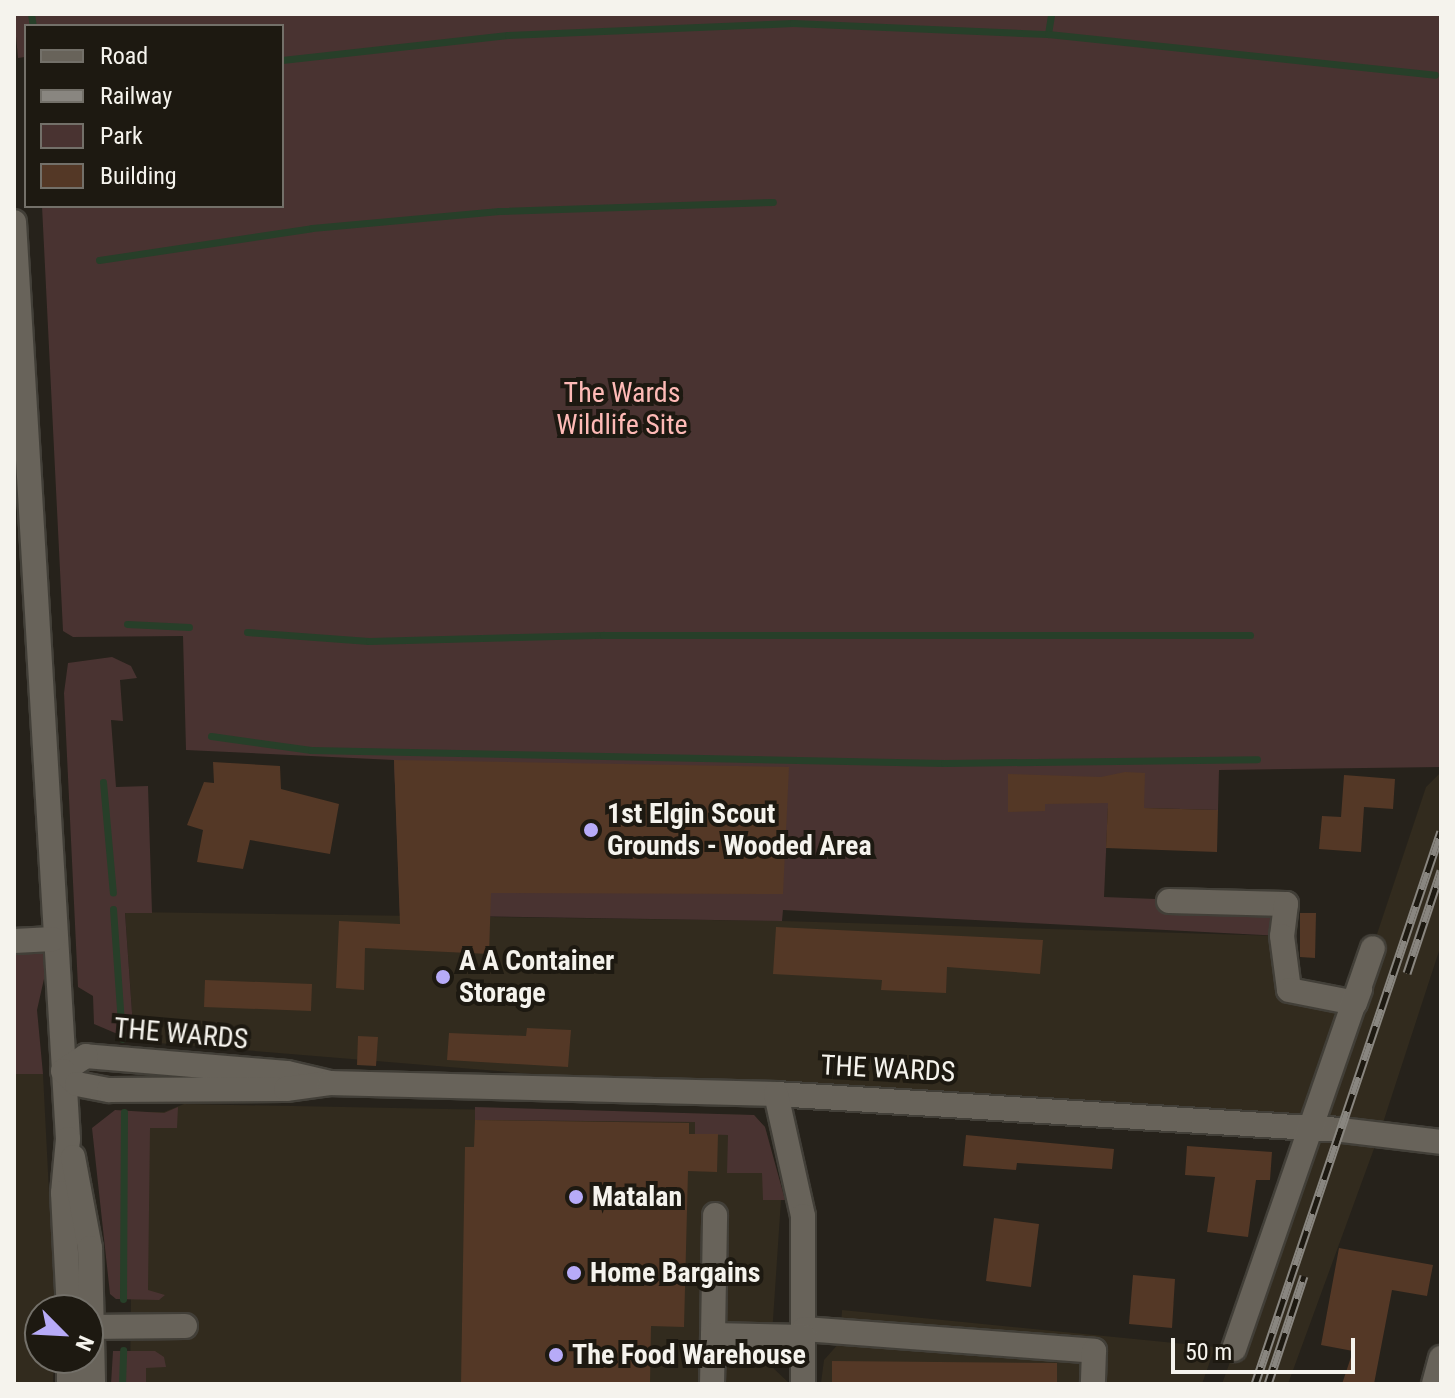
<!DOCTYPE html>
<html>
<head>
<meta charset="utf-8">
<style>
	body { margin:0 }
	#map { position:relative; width:1455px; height:1398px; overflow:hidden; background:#26221b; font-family:"Roboto Condensed",sans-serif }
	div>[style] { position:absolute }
	.built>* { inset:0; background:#322b1e }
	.green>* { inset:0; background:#493331 }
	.stream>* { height:7px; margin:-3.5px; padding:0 3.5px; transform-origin:3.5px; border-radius:3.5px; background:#273f29 }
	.building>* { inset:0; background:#543826 }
	.roads { filter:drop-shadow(2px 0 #423f38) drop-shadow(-2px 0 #423f38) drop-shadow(0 2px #423f38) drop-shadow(0 -2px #423f38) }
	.minor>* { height:24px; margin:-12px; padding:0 12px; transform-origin:12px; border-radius:12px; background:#68635a }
	.rail>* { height:9px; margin-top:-4.5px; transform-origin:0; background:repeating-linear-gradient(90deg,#1d1911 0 18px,#898680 0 36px); box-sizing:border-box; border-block:2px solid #898680 }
	.dots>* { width:22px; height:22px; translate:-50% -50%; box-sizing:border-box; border:4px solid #1d1911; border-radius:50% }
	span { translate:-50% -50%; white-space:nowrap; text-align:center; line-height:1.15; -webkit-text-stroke:8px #1d1911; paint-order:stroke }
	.park-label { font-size:28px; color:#febab6 }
	.poi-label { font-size:28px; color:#f5f3ed; font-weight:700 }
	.left { translate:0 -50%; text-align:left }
	.street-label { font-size:28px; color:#f5f3ed }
	.frame { position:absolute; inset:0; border:16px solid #f5f3ed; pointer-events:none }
	.legend { position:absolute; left:24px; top:24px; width:260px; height:184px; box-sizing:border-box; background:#1d1911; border:2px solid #737069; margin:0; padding:10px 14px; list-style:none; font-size:24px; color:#f5f3ed }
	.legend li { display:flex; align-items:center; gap:16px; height:40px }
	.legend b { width:40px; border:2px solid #737069 }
	.north { position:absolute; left:24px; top:1294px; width:80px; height:80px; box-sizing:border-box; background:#1d1911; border:2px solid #737069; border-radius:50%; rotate:114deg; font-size:22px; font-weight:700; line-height:32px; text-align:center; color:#f5f3ed }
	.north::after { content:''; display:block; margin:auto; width:28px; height:36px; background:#b7abf8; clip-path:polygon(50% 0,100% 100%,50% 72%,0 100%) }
	.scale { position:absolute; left:1171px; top:1338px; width:184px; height:36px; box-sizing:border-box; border:4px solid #f5f3ed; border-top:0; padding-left:10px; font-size:24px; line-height:28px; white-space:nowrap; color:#f5f3ed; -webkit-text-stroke:6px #1d1911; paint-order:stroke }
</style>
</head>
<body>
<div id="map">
	<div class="built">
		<i style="clip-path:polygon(1441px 772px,1441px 945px,1379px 1135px,1288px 1384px,1222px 1384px,1314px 1129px,776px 1094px,134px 1041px,125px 912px,782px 921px,1282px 936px,1289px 990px,1354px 1003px,1426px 787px)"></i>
		<i style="clip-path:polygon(14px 1074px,43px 1074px,55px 1310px,40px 1310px,40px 1358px,54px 1358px,53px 1384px,14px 1384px)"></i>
		<i style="clip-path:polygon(184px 1104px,754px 1115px,765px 1127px,785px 1200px,781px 1200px,770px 1365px,789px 1383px,821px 1383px,824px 1360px,840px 1342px,842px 1310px,1215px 1347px,1202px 1384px,130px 1384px,133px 1112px,164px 1112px)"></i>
	</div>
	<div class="green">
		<i style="clip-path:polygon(14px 14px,1441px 14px,1441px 767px,1219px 770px,1218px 810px,1108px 807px,1104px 897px,1286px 904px,1282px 936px,783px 910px,782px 921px,400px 915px,394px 760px,186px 750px,183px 636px,73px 637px,63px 631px,42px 206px,282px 206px,282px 26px,26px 26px,26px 64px,25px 57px,18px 58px)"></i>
		<i style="clip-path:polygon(112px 657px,131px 666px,137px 678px,120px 680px,123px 721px,111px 720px,116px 787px,148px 786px,152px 913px,125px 913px,134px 1041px,94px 1024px,93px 996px,78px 987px,64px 693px,68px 663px)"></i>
		<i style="clip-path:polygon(53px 939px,37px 1010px,43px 1074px,14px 1074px,14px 941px)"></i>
		<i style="clip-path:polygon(178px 1107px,177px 1128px,150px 1128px,148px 1290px,165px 1295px,159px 1300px,116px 1299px,110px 1294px,92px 1128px,115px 1110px,164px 1113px)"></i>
		<i style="clip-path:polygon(475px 1107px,754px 1115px,765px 1127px,785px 1200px,763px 1200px,762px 1173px,727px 1173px,728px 1135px,695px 1134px,695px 1122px,475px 1120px)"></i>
		<i style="clip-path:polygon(113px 1351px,155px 1351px,164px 1357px,166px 1367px,146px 1368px,146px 1384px,111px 1384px)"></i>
	</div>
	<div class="stream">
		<i style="left:31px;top:14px;width:12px;rotate:81deg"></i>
		<i style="left:1048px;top:34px;width:20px;rotate:-81deg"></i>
		<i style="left:282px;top:60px;width:227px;rotate:-6.3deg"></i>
		<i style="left:508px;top:35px;width:285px;rotate:-2.4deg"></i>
		<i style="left:793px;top:23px;width:255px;rotate:2.5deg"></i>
		<i style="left:1048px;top:34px;width:389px;rotate:6deg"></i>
		<i style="left:99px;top:260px;width:215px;rotate:-8.5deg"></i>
		<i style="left:312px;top:228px;width:188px;rotate:-5.2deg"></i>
		<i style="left:499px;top:211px;width:274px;rotate:-1.9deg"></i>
		<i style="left:127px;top:624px;width:62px;rotate:2.8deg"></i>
		<i style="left:247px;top:632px;width:122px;rotate:4.2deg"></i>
		<i style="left:369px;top:641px;width:234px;rotate:-1.5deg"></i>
		<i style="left:603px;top:635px;width:647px"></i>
		<i style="left:211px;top:736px;width:101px;rotate:8deg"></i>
		<i style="left:311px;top:750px;width:633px;rotate:1.18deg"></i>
		<i style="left:944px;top:763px;width:313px;rotate:-0.7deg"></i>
		<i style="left:103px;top:782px;width:111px;rotate:84.9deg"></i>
		<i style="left:113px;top:909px;width:130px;rotate:86deg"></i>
		<i style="left:123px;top:1299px;width:187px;rotate:-89.7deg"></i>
		<i style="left:122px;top:1384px;width:34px;rotate:-88deg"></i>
	</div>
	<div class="building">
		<i style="clip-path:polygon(394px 760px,789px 767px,783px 894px,491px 893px,489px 954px,365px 948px,364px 990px,336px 988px,339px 921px,400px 924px)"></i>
		<i style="clip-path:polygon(213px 762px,280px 766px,281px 789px,339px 804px,330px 854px,250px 840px,243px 869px,197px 862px,203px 830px,187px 825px,204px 782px,214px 783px)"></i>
		<i style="clip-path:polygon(1125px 772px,1145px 773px,1144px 808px,1218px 810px,1217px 852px,1106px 848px,1108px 803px,1045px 804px,1045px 811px,1008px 812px,1008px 774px,1101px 777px)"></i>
		<i style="clip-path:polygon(1344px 775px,1395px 779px,1393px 809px,1364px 807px,1361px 852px,1319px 849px,1322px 816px,1341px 817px)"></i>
		<i style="clip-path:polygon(1300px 913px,1316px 913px,1315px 958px,1300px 957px)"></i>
		<i style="clip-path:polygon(776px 927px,1043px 940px,1040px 974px,947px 967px,946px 993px,881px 990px,882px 980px,773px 974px)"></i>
		<i style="clip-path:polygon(205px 980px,312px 984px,311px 1011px,204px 1007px)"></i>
		<i style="clip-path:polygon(527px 1028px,571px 1030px,568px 1067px,447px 1060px,449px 1033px,526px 1036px)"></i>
		<i style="clip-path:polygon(358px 1036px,378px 1037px,376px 1066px,357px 1065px)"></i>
		<i style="clip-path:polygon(475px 1120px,689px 1123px,689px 1134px,718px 1134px,717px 1172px,688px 1171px,684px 1327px,651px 1326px,650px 1384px,461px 1384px,465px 1147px,474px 1147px)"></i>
		<i style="clip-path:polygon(966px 1135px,1114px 1149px,1112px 1169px,1017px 1163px,1016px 1170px,963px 1166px)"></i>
		<i style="clip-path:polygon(1187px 1146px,1272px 1152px,1270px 1180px,1256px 1180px,1248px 1237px,1207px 1232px,1215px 1177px,1185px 1175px)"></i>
		<i style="clip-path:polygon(994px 1218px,1039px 1224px,1031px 1287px,986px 1281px)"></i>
		<i style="clip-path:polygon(1339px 1248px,1433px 1265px,1427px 1296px,1392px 1290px,1374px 1384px,1342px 1384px,1353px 1351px,1321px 1345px)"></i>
		<i style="clip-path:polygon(1133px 1275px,1175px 1279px,1172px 1328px,1129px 1324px)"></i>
		<i style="clip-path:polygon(832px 1361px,1057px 1363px,1057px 1384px,832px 1384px)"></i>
	</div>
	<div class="roads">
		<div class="minor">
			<i style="left:14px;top:222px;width:919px;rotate:86.63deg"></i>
			<i style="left:68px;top:1139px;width:54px;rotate:95.3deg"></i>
			<i style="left:63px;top:1193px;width:117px;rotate:87.1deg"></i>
			<i style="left:1169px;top:901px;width:117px;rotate:1.5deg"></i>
			<i style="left:1286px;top:904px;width:32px;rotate:97deg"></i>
			<i style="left:1282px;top:936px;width:54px;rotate:82.6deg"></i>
			<i style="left:1289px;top:990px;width:67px;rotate:11.1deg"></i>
			<i style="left:1355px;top:1003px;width:15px;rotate:-70deg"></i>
			<i style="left:14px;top:941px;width:39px;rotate:-3deg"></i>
			<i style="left:330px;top:1083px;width:44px;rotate:-166.9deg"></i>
			<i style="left:287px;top:1073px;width:202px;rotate:-175.2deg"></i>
			<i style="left:86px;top:1056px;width:27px;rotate:147deg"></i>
			<i style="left:63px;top:1071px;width:19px;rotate:43deg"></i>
			<i style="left:77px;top:1084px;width:33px;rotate:11deg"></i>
			<i style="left:109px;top:1090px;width:177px;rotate:-0.3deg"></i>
			<i style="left:286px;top:1089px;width:44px;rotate:-7.8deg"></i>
			<i style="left:330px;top:1083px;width:446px;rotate:1.4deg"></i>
			<i style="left:776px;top:1094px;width:567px;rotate:3.64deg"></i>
			<i style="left:1342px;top:1130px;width:100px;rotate:6.9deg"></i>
			<i style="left:776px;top:1094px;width:125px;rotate:77.5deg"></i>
			<i style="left:803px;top:1216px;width:168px;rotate:90deg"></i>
			<i style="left:73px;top:1157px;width:93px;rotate:79.4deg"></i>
			<i style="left:90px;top:1248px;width:136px;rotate:88.7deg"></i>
			<i style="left:88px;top:1327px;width:97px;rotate:-0.6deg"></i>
			<i style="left:804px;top:1329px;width:291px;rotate:4.3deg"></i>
			<i style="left:1094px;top:1351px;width:33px;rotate:92deg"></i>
			<i style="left:713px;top:1335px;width:120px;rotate:-89deg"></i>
			<i style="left:1234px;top:1349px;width:424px;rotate:-70.9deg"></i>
			<i style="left:69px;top:1384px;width:26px;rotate:-90deg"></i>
			<i style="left:712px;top:1384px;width:49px;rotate:-88.8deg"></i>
			<i style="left:713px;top:1335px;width:91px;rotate:1.3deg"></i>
			<i style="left:1434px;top:1384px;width:27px;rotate:-75deg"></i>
		</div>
	</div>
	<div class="rail">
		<i style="left:1407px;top:973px;width:108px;rotate:-71.6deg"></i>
		<i style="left:1255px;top:1384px;width:583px;rotate:-71.41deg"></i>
		<i style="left:1268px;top:1384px;width:114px;rotate:-71.6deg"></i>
	</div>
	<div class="dots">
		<i style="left:591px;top:830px;background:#b7abf8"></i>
		<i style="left:443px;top:977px;background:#b7abf8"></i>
		<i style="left:576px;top:1197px;background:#b7abf8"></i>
		<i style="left:574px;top:1273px;background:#b7abf8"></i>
		<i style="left:556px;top:1355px;background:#b7abf8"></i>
	</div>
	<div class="park-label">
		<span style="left:622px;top:409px">The Wards<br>Wildlife Site</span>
	</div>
	<div class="poi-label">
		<span class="left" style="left:607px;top:830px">1st Elgin Scout<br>Grounds - Wooded Area</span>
		<span class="left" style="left:459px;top:977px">A A Container<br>Storage</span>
		<span class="left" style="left:592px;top:1197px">Matalan</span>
		<span class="left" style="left:590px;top:1273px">Home Bargains</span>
		<span class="left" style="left:572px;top:1355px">The Food Warehouse</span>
	</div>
	<div class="street-label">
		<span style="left:181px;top:1034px;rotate:5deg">THE WARDS</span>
		<span style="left:888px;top:1069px;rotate:3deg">THE WARDS</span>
	</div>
	<div class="frame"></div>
	<ul class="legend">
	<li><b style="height:10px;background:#68635a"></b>Road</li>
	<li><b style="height:10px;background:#898680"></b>Railway</li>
	<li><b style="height:22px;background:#493331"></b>Park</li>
	<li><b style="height:22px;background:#543826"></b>Building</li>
	</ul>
	<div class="north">N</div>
	<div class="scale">50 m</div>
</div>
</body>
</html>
